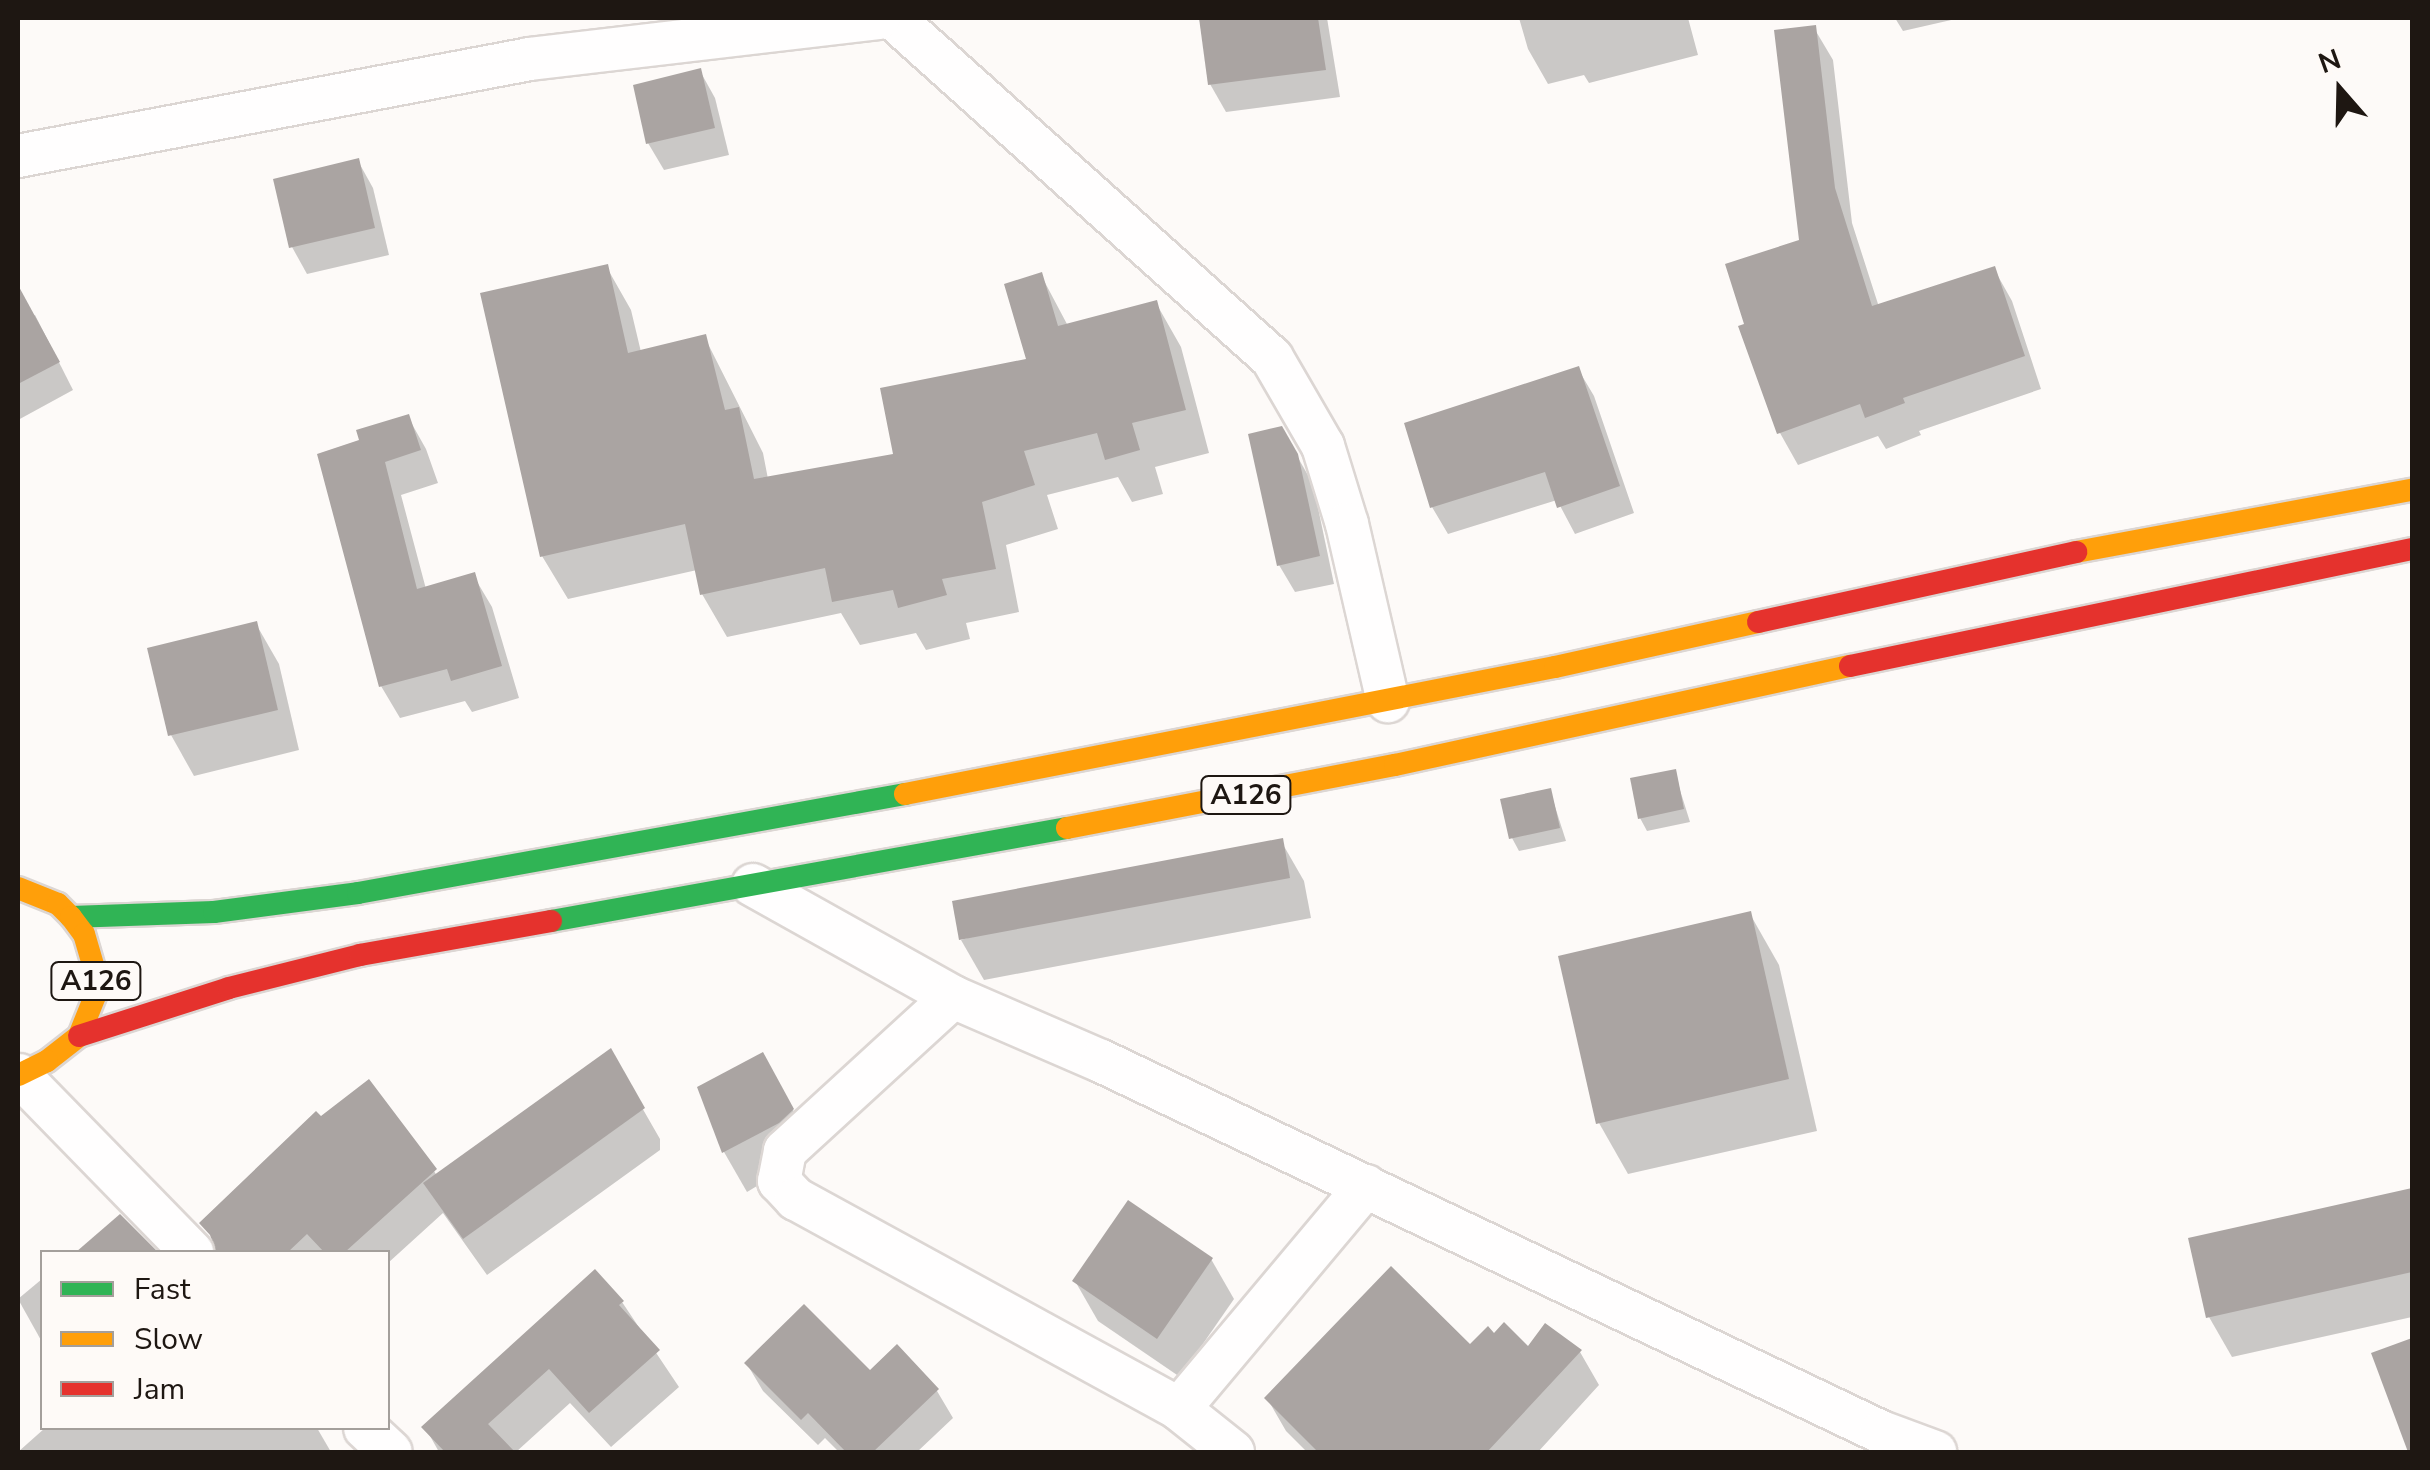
<!DOCTYPE html>
<html>
<head>
<meta charset="utf-8">
<style>
	body { margin:0 }
	#map { position:relative; width:2430px; height:1470px; overflow:hidden; background:#fdfaf8; font-family:"Nunito Sans",sans-serif }
	div>[style] { position:absolute }
	.shadow>* { inset:0; background:#0003 }
	.building>* { inset:0; background:#aaa4a2 }
	.roads { filter:drop-shadow(2px 0 #dcd6d3) drop-shadow(-2px 0 #dcd6d3) drop-shadow(0 2px #dcd6d3) drop-shadow(0 -2px #dcd6d3) }
	.street>* { height:42px; margin:-21px; padding:0 21px; transform-origin:21px; border-radius:21px; background:#fffefe }
	.fast>* { height:22px; margin:-11px; padding:0 11px; transform-origin:11px; border-radius:11px; background:#30b455 }
	.slow>* { height:22px; margin:-11px; padding:0 11px; transform-origin:11px; border-radius:11px; background:#ff9f0a }
	.jam>* { height:22px; margin:-11px; padding:0 11px; transform-origin:11px; border-radius:11px; background:#e5322d }
	span { translate:-50% -50%; white-space:nowrap; text-align:center; line-height:1.15; -webkit-text-stroke:10px #fefaf7; paint-order:stroke }
	.shield-label span { padding:2px 8px; background:#fefaf7; border:2px solid; border-radius:8px; -webkit-text-stroke-width:0 }
	.shield-label { font-size:28px; color:#1e1712; font-weight:700 }
	.frame { position:absolute; inset:0; border:20px solid #1e1712; pointer-events:none }
	.legend { position:absolute; left:40px; top:1250px; width:350px; height:180px; box-sizing:border-box; background:#fefaf7; border:2px solid #a49f9b; margin:0; padding:12px 18px; list-style:none; font-size:30px; color:#1e1712 }
	.legend li { display:flex; align-items:center; gap:20px; height:50px }
	.legend b { width:50px; border:2px solid #a49f9b }
	.north { position:absolute; left:2290px; top:40px; width:100px; height:100px; -webkit-text-stroke:8px #fefaf7; paint-order:stroke; rotate:340deg; font-size:28px; font-weight:700; line-height:40px; text-align:center; color:#1e1712 }
	.north::after { content:''; display:block; margin:auto; width:35px; height:45px; background:#1e1712; clip-path:polygon(50% 0,100% 100%,50% 72%,0 100%) }
</style>
</head>
<body>
<div id="map">
	<div class="shadow">
		<i style="clip-path:polygon(1201px 18px,1327px 18px,1340px 97px,1226px 112px,1210px 84px)"></i>
		<i style="clip-path:polygon(1519px 18px,1688px 18px,1698px 55px,1589px 83px,1584px 75px,1548px 84px,1528px 49px)"></i>
		<i style="clip-path:polygon(1895px 18px,1960px 18px,1903px 31px)"></i>
		<i style="clip-path:polygon(1814px 28px,1833px 60px,1852px 223px,1879px 307px,1994px 269px,2012px 301px,2041px 389px,1919px 431px,1921px 435px,1886px 449px,1878px 436px,1798px 465px,1780px 433px,1741px 327px,1747px 325px,1801px 242px)"></i>
		<i style="clip-path:polygon(700px 71px,715px 98px,729px 155px,664px 170px,648px 143px)"></i>
		<i style="clip-path:polygon(358px 161px,373px 188px,389px 255px,307px 274px,292px 247px)"></i>
		<i style="clip-path:polygon(606px 266px,631px 310px,641px 352px,704px 336px,763px 453px,768px 479px,896px 456px,1029px 361px,1041px 275px,1068px 326px,1156px 303px,1181px 347px,1209px 453px,1155px 467px,1163px 494px,1132px 502px,1118px 477px,1047px 495px,1058px 529px,1006px 545px,1019px 612px,966px 623px,970px 639px,926px 650px,916px 633px,860px 645px,841px 613px,727px 637px,702px 594px,697px 570px,568px 599px,542px 556px)"></i>
		<i style="clip-path:polygon(35px 315px,73px 390px,18px 420px,18px 325px)"></i>
		<i style="clip-path:polygon(1578px 369px,1594px 396px,1634px 513px,1575px 534px,1557px 500px,1448px 534px,1432px 507px)"></i>
		<i style="clip-path:polygon(408px 417px,426px 449px,438px 483px,401px 495px,426px 589px,473px 575px,492px 607px,519px 698px,472px 712px,465px 701px,400px 718px,381px 686px,363px 442px)"></i>
		<i style="clip-path:polygon(1281px 428px,1313px 484px,1334px 584px,1295px 592px,1279px 565px)"></i>
		<i style="clip-path:polygon(256px 624px,279px 664px,299px 750px,194px 776px,171px 735px,150px 650px)"></i>
		<i style="clip-path:polygon(1674px 771px,1690px 822px,1647px 831px,1640px 818px)"></i>
		<i style="clip-path:polygon(1550px 791px,1566px 841px,1519px 851px,1512px 838px)"></i>
		<i style="clip-path:polygon(1281px 841px,1304px 881px,1311px 918px,984px 980px,961px 940px)"></i>
		<i style="clip-path:polygon(1750px 914px,1779px 965px,1817px 1131px,1628px 1174px,1599px 1123px)"></i>
		<i style="clip-path:polygon(610px 1052px,660px 1139px,660px 1150px,487px 1275px,443px 1213px,388px 1263px,388px 1252px,247px 1252px,236px 1241px,434px 1171px,437px 1176px)"></i>
		<i style="clip-path:polygon(701px 1088px,785px 1095px,815px 1151px,747px 1192px,724px 1152px)"></i>
		<i style="clip-path:polygon(2412px 1190px,2412px 1317px,2232px 1357px,2209px 1317px,2191px 1240px)"></i>
		<i style="clip-path:polygon(1211px 1259px,1234px 1299px,1180px 1377px,1098px 1321px,1075px 1281px)"></i>
		<i style="clip-path:polygon(42px 1279px,42px 1342px,18px 1299px)"></i>
		<i style="clip-path:polygon(622px 1302px,679px 1387px,611px 1447px,570px 1403px,516px 1452px,439px 1452px,425px 1427px)"></i>
		<i style="clip-path:polygon(1494px 1337px,1529px 1349px,1580px 1352px,1599px 1385px,1538px 1452px,1307px 1452px,1286px 1431px,1267px 1398px,1470px 1348px)"></i>
		<i style="clip-path:polygon(2412px 1341px,2412px 1452px,2410px 1452px,2374px 1355px)"></i>
		<i style="clip-path:polygon(897px 1347px,937px 1391px,953px 1418px,917px 1452px,839px 1452px,825px 1438px,818px 1445px,763px 1391px,747px 1364px,870px 1373px)"></i>
		<i style="clip-path:polygon(45px 1428px,317px 1428px,331px 1452px,18px 1452px)"></i>
	</div>
	<div class="building">
		<i style="clip-path:polygon(1199px 18px,1318px 18px,1326px 70px,1208px 85px)"></i>
		<i style="clip-path:polygon(1816px 25px,1835px 188px,1872px 306px,1995px 266px,2025px 356px,1903px 398px,1905px 403px,1865px 418px,1860px 404px,1777px 434px,1738px 326px,1744px 324px,1725px 264px,1799px 240px,1774px 30px)"></i>
		<i style="clip-path:polygon(701px 68px,715px 128px,646px 144px,633px 85px)"></i>
		<i style="clip-path:polygon(359px 158px,375px 228px,289px 248px,273px 179px)"></i>
		<i style="clip-path:polygon(608px 264px,628px 353px,706px 334px,725px 410px,739px 407px,754px 479px,893px 454px,880px 388px,1026px 359px,1004px 284px,1042px 272px,1058px 326px,1157px 300px,1186px 410px,1132px 423px,1140px 450px,1105px 460px,1097px 433px,1024px 451px,1035px 485px,982px 502px,996px 569px,942px 579px,947px 595px,898px 608px,893px 590px,832px 602px,825px 568px,700px 595px,685px 524px,540px 557px,480px 293px)"></i>
		<i style="clip-path:polygon(18px 285px,60px 362px,18px 384px)"></i>
		<i style="clip-path:polygon(1579px 366px,1620px 486px,1557px 508px,1545px 472px,1430px 508px,1404px 423px)"></i>
		<i style="clip-path:polygon(409px 414px,421px 450px,385px 462px,417px 589px,475px 572px,502px 666px,451px 681px,447px 669px,379px 687px,317px 454px,359px 440px,356px 430px)"></i>
		<i style="clip-path:polygon(1282px 426px,1298px 454px,1320px 556px,1277px 566px,1248px 434px)"></i>
		<i style="clip-path:polygon(257px 621px,278px 710px,168px 736px,147px 648px)"></i>
		<i style="clip-path:polygon(1676px 769px,1684px 809px,1638px 819px,1630px 778px)"></i>
		<i style="clip-path:polygon(1551px 788px,1560px 828px,1509px 839px,1500px 799px)"></i>
		<i style="clip-path:polygon(1283px 838px,1290px 878px,959px 940px,952px 901px)"></i>
		<i style="clip-path:polygon(1751px 911px,1789px 1079px,1596px 1124px,1558px 956px)"></i>
		<i style="clip-path:polygon(611px 1048px,645px 1108px,463px 1239px,423px 1183px)"></i>
		<i style="clip-path:polygon(763px 1052px,794px 1109px,779px 1123px,722px 1153px,697px 1087px)"></i>
		<i style="clip-path:polygon(369px 1079px,437px 1169px,345px 1252px,324px 1252px,307px 1234px,288px 1252px,216px 1252px,210px 1235px,199px 1223px,316px 1111px,321px 1116px)"></i>
		<i style="clip-path:polygon(2412px 1188px,2412px 1272px,2206px 1318px,2188px 1238px)"></i>
		<i style="clip-path:polygon(1128px 1200px,1213px 1258px,1157px 1339px,1072px 1281px)"></i>
		<i style="clip-path:polygon(120px 1214px,158px 1252px,76px 1252px)"></i>
		<i style="clip-path:polygon(1391px 1266px,1470px 1344px,1488px 1326px,1494px 1333px,1504px 1322px,1528px 1346px,1545px 1323px,1582px 1350px,1487px 1452px,1318px 1452px,1264px 1398px)"></i>
		<i style="clip-path:polygon(595px 1269px,624px 1301px,619px 1305px,660px 1350px,589px 1413px,549px 1369px,488px 1424px,515px 1452px,445px 1452px,421px 1427px)"></i>
		<i style="clip-path:polygon(804px 1304px,870px 1370px,897px 1344px,939px 1389px,873px 1452px,846px 1452px,808px 1413px,801px 1420px,744px 1363px)"></i>
		<i style="clip-path:polygon(2412px 1338px,2412px 1452px,2408px 1452px,2371px 1353px)"></i>
	</div>
	<div class="roads">
		<div class="street">
			<i style="left:893px;top:18px;width:509px;rotate:41.9deg"></i>
			<i style="left:1272px;top:358px;width:102px;rotate:59.9deg"></i>
			<i style="left:1323px;top:446px;width:82px;rotate:72.9deg"></i>
			<i style="left:1347px;top:524px;width:182px;rotate:77deg"></i>
			<i style="left:18px;top:156px;width:521px;rotate:-10.73deg"></i>
			<i style="left:530px;top:59px;width:351px;rotate:-6.7deg"></i>
			<i style="left:753px;top:885px;width:229px;rotate:29.2deg"></i>
			<i style="left:953px;top:997px;width:161px;rotate:23.4deg"></i>
			<i style="left:1101px;top:1061px;width:864px;rotate:25.44deg"></i>
			<i style="left:1881px;top:1432px;width:58px;rotate:20.3deg"></i>
			<i style="left:953px;top:997px;width:228px;rotate:137.5deg"></i>
			<i style="left:785px;top:1151px;width:31px;rotate:101deg"></i>
			<i style="left:779px;top:1181px;width:25px;rotate:47deg"></i>
			<i style="left:796px;top:1199px;width:437px;rotate:28.7deg"></i>
			<i style="left:1179px;top:1409px;width:69px;rotate:38.5deg"></i>
			<i style="left:19px;top:1075px;width:248px;rotate:45.7deg"></i>
			<i style="left:1179px;top:1409px;width:291px;rotate:-50deg"></i>
			<i style="left:365px;top:1428px;width:35px;rotate:43deg"></i>
		</div>
		<div class="fast">
			<i style="left:71px;top:917px;width:143px;rotate:-2deg"></i>
			<i style="left:214px;top:912px;width:145px;rotate:-7.5deg"></i>
			<i style="left:358px;top:893px;width:556px;rotate:-10.26deg"></i>
			<i style="left:551px;top:921px;width:524px;rotate:-10.22deg"></i>
		</div>
		<div class="slow">
			<i style="left:2076px;top:552px;width:342px;rotate:-10.5deg"></i>
			<i style="left:905px;top:794px;width:662px;rotate:-11.06deg"></i>
			<i style="left:1555px;top:667px;width:208px;rotate:-12.5deg"></i>
			<i style="left:1067px;top:828px;width:334px;rotate:-10.9deg"></i>
			<i style="left:1395px;top:765px;width:466px;rotate:-12.3deg"></i>
			<i style="left:18px;top:888px;width:43px;rotate:21.8deg"></i>
			<i style="left:58px;top:904px;width:18px;rotate:45deg"></i>
			<i style="left:71px;top:917px;width:21px;rotate:53deg"></i>
			<i style="left:84px;top:934px;width:43px;rotate:73.7deg"></i>
			<i style="left:96px;top:975px;width:21px;rotate:93deg"></i>
			<i style="left:95px;top:996px;width:43px;rotate:111.8deg"></i>
			<i style="left:79px;top:1036px;width:41px;rotate:142deg"></i>
			<i style="left:47px;top:1061px;width:32px;rotate:154deg"></i>
		</div>
		<div class="jam">
			<i style="left:1758px;top:622px;width:326px;rotate:-12.4deg"></i>
			<i style="left:1850px;top:666px;width:574px;rotate:-11.76deg"></i>
			<i style="left:79px;top:1036px;width:157px;rotate:-17.7deg"></i>
			<i style="left:229px;top:988px;width:135px;rotate:-14.1deg"></i>
			<i style="left:360px;top:955px;width:194px;rotate:-10.1deg"></i>
		</div>
	</div>
	<div class="shield-label">
		<span style="left:1246px;top:795px">A126</span>
		<span style="left:96px;top:981px">A126</span>
	</div>
	<div class="frame"></div>
	<ul class="legend">
	<li><b style="height:12px;background:#30b455"></b>Fast</li>
	<li><b style="height:12px;background:#ff9f0a"></b>Slow</li>
	<li><b style="height:12px;background:#e5322d"></b>Jam</li>
	</ul>
	<div class="north">N</div>
</div>
</body>
</html>
